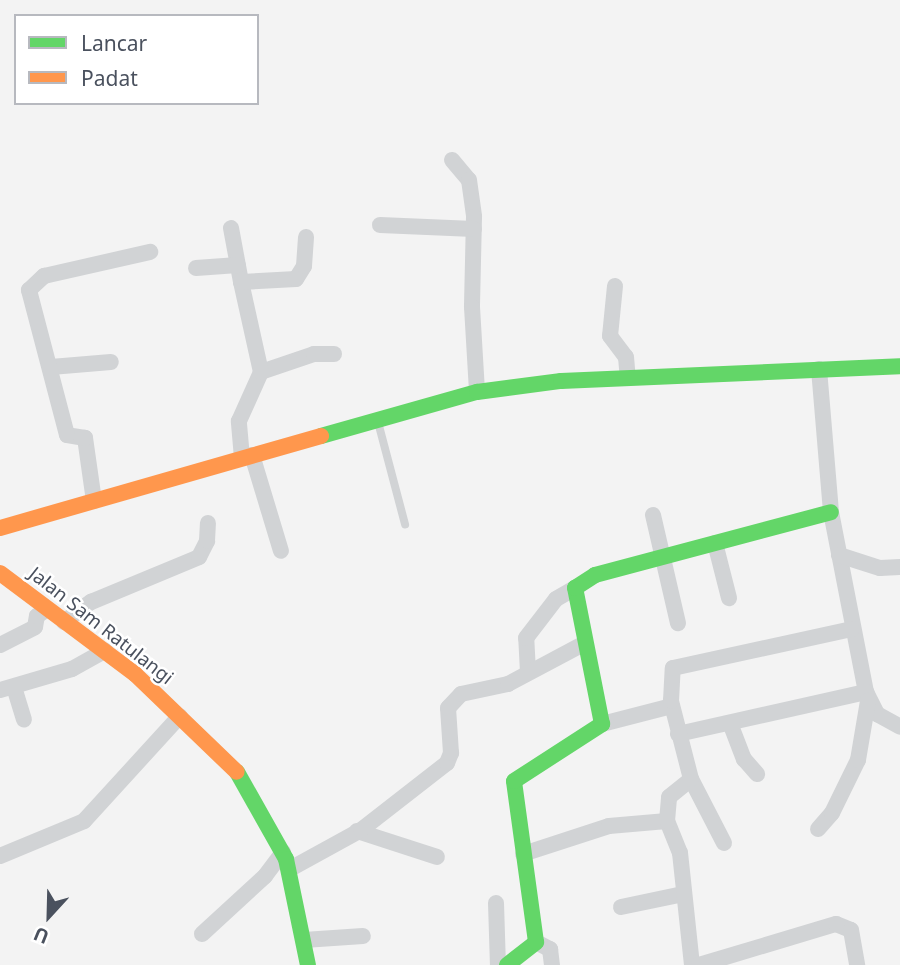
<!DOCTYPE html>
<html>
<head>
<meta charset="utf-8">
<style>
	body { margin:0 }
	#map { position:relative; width:900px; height:965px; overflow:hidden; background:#f3f3f3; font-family:"Noto Sans",sans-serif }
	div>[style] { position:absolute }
	.lane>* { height:8px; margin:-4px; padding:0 4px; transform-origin:4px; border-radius:4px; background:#d1d3d5 }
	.street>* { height:16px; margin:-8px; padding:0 8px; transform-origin:8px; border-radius:8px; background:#d1d3d5 }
	.fast>* { height:16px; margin:-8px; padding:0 8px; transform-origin:8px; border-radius:8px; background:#63d668 }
	.slow>* { height:16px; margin:-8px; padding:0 8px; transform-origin:8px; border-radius:8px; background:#ff974d }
	span { translate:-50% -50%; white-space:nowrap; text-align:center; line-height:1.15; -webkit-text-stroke:5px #fff; paint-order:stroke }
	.street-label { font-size:19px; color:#4a515e }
	.legend { position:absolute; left:14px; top:14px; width:245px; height:91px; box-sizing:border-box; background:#fff; border:2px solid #b7b9bf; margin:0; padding:9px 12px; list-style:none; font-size:21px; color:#4a515e }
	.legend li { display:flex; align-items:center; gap:14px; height:35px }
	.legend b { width:35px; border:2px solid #b7b9bf }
	.north { position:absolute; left:14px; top:881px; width:70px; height:70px; -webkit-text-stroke:5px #fff; paint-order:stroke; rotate:202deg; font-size:19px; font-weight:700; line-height:28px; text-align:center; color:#4a515e }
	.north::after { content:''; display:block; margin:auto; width:24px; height:32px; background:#4a515e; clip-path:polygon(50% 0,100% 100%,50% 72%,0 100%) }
</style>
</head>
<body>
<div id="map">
	<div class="lane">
		<i style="left:378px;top:422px;width:106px;rotate:75.2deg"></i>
	</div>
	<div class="street">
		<i style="left:452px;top:160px;width:26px;rotate:50deg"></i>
		<i style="left:469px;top:180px;width:37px;rotate:82deg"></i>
		<i style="left:474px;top:217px;width:90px;rotate:91.3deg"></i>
		<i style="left:472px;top:307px;width:85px;rotate:86.6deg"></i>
		<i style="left:380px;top:225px;width:94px;rotate:2.4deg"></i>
		<i style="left:231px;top:228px;width:55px;rotate:79.5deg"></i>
		<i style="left:196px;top:268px;width:42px;rotate:-4.1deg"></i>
		<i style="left:615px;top:286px;width:50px;rotate:95.7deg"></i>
		<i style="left:610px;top:336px;width:26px;rotate:53deg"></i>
		<i style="left:626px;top:357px;width:21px;rotate:85deg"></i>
		<i style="left:51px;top:367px;width:60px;rotate:-4.8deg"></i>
		<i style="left:819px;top:369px;width:144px;rotate:85.2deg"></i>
		<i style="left:831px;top:512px;width:183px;rotate:79deg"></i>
		<i style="left:866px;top:692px;width:25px;rotate:63deg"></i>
		<i style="left:877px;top:714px;width:26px;rotate:29deg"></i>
		<i style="left:261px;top:372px;width:56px;rotate:-18.8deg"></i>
		<i style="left:314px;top:354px;width:20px"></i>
		<i style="left:252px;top:455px;width:100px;rotate:73.2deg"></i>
		<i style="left:242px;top:458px;width:37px;rotate:-95deg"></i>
		<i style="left:239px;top:421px;width:54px;rotate:-65.8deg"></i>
		<i style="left:261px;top:372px;width:92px;rotate:-102.5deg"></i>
		<i style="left:241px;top:282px;width:55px;rotate:-3.1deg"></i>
		<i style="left:296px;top:279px;width:15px;rotate:-58deg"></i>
		<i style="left:304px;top:266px;width:29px;rotate:-86deg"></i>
		<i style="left:94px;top:501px;width:64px;rotate:-98.1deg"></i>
		<i style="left:85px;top:438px;width:18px;rotate:-171deg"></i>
		<i style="left:67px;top:435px;width:150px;rotate:-104.7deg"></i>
		<i style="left:29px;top:290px;width:21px;rotate:-43deg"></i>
		<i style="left:44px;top:276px;width:109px;rotate:-12.8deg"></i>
		<i style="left:653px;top:515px;width:111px;rotate:77deg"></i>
		<i style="left:715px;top:543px;width:57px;rotate:75.7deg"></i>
		<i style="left:839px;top:555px;width:43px;rotate:17.6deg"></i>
		<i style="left:880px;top:568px;width:20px;rotate:-3deg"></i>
		<i style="left:64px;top:622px;width:34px;rotate:-37deg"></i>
		<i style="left:91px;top:602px;width:117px;rotate:-22.6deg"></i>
		<i style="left:199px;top:557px;width:18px;rotate:-63deg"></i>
		<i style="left:207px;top:541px;width:18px;rotate:-87deg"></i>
		<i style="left:0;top:645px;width:39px;rotate:-27deg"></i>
		<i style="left:35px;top:627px;width:11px;rotate:-80deg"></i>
		<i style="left:37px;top:616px;width:12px;rotate:-35deg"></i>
		<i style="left:528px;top:672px;width:34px;rotate:-93deg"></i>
		<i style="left:526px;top:638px;width:49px;rotate:-52.4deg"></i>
		<i style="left:556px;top:599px;width:22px;rotate:-30deg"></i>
		<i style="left:14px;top:687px;width:34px;rotate:73deg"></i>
		<i style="left:0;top:690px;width:75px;rotate:-16.3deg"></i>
		<i style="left:72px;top:669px;width:38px;rotate:-29deg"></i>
		<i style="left:730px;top:723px;width:39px;rotate:69deg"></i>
		<i style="left:744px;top:759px;width:20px;rotate:49deg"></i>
		<i style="left:602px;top:724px;width:72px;rotate:-14.4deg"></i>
		<i style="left:678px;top:734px;width:193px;rotate:-12.6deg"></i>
		<i style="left:691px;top:779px;width:72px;rotate:62.7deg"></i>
		<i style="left:818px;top:829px;width:21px;rotate:-49deg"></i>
		<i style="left:832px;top:813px;width:59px;rotate:-63.9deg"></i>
		<i style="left:858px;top:760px;width:60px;rotate:-80.4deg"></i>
		<i style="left:357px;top:831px;width:84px;rotate:18deg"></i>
		<i style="left:523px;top:854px;width:90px;rotate:-18deg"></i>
		<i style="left:609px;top:826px;width:58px;rotate:-4.9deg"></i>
		<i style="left:0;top:856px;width:91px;rotate:-22.6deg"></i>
		<i style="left:84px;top:821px;width:142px;rotate:-47.6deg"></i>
		<i style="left:290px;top:869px;width:81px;rotate:-28.8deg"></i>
		<i style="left:361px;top:830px;width:109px;rotate:-37.9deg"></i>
		<i style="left:447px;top:763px;width:11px;rotate:-68deg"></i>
		<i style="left:451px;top:753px;width:45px;rotate:-93.8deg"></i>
		<i style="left:448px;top:708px;width:19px;rotate:-47deg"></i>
		<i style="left:461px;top:694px;width:48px;rotate:-12deg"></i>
		<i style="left:508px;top:684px;width:87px;rotate:-28deg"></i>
		<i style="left:496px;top:903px;width:62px;rotate:88.2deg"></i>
		<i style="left:621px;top:907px;width:63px;rotate:-11.8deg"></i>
		<i style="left:202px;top:934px;width:86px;rotate:-42.6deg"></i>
		<i style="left:265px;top:876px;width:30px;rotate:-53deg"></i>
		<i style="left:304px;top:940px;width:59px;rotate:-3.9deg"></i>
		<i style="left:536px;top:942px;width:16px;rotate:27deg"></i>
		<i style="left:550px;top:949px;width:16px;rotate:83deg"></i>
		<i style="left:692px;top:965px;width:113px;rotate:-96.1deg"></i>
		<i style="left:680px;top:853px;width:35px;rotate:-112deg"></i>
		<i style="left:667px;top:821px;width:24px;rotate:-85deg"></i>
		<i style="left:669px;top:797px;width:28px;rotate:-39deg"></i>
		<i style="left:691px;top:779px;width:81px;rotate:-104.4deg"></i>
		<i style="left:671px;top:701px;width:33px;rotate:-87deg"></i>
		<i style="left:673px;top:668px;width:183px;rotate:-12.3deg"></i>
		<i style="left:699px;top:965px;width:143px;rotate:-16.7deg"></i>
		<i style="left:836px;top:924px;width:16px;rotate:22deg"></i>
		<i style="left:851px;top:930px;width:36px;rotate:80deg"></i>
	</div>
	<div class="fast">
		<i style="left:321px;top:436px;width:162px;rotate:-15.8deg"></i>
		<i style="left:477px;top:392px;width:85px;rotate:-7.5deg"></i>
		<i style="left:561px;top:381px;width:339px;rotate:-2.5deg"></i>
		<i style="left:237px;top:772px;width:100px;rotate:60.6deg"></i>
		<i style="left:286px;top:859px;width:108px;rotate:78.3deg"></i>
		<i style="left:507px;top:965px;width:37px;rotate:-38deg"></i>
		<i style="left:536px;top:942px;width:162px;rotate:-97.8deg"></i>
		<i style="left:514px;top:781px;width:105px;rotate:-32.9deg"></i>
		<i style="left:602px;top:724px;width:139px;rotate:-101.2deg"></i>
		<i style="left:575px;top:588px;width:24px;rotate:-33deg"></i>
		<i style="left:595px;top:575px;width:244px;rotate:-14.9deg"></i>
	</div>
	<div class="slow">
		<i style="left:0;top:528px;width:334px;rotate:-16deg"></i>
		<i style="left:0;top:573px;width:169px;rotate:36.8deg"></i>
		<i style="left:135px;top:674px;width:141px;rotate:43.9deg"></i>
	</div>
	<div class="street-label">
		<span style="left:101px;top:626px;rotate:38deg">Jalan Sam Ratulangi</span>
	</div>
	<ul class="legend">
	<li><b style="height:9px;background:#63d668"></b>Lancar</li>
	<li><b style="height:9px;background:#ff974d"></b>Padat</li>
	</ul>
	<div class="north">U</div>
</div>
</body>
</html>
